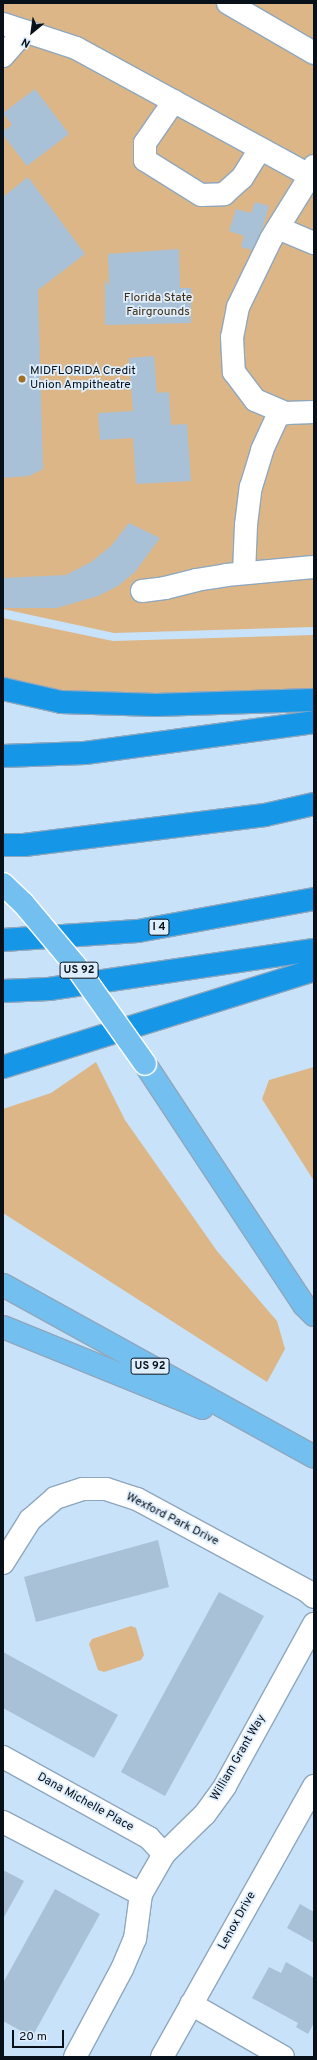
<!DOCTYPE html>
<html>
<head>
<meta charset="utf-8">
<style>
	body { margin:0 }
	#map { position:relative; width:317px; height:2060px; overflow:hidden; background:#c8e2f9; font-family:Overpass,sans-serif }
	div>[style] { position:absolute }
	.green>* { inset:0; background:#dcb687 }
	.building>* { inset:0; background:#a8c1d7 }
	.roads { filter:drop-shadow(1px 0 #8fa7bd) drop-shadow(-1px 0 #8fa7bd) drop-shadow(0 1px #8fa7bd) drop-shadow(0 -1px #8fa7bd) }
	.minor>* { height:22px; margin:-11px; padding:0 11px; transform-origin:11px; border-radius:11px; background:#fff }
	.major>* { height:22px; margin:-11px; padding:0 11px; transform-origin:11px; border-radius:11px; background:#73c0f0 }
	.highway>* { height:22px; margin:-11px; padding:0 11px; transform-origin:11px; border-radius:11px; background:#1596e6 }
	.bridges { filter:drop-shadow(1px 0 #fff) drop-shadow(-1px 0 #fff) drop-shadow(0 1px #fff) drop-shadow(0 -1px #fff) }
	.major-bridge>* { height:22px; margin:-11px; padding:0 11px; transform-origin:11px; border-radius:11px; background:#73c0f0 }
	.dots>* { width:11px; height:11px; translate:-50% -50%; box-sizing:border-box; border:2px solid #dfeefc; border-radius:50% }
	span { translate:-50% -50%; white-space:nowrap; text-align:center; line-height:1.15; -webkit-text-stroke:3.5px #dfeefc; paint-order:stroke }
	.shield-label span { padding:1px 3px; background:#dfeefc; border:1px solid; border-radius:3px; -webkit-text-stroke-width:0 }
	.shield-label { font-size:11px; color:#081119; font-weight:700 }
	.park-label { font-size:12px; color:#3f2b0f }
	.poi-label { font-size:12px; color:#081119 }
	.left { translate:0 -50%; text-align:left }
	.street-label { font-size:12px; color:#081119 }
	.frame { position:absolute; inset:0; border:4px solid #081119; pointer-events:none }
	.north { position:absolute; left:12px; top:12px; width:40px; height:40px; -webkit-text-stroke:3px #dfeefc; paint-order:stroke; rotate:209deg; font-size:11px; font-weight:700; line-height:16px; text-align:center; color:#081119 }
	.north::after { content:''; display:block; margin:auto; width:14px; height:18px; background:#081119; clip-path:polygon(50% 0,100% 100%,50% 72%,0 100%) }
	.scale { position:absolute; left:12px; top:2030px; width:52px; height:18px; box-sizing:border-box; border:2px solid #081119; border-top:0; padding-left:5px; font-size:12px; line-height:14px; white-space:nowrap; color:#081119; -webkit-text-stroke:3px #dfeefc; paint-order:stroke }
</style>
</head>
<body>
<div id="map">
	<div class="green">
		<i style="clip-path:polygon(3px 3px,314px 3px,314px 627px,114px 633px,3px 609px)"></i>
		<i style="clip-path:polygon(3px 618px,113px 641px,314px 635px,314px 690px,157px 695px,63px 692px,3px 679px)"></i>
		<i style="clip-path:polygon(96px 1062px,125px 1120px,217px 1251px,277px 1321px,285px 1349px,267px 1382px,3px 1213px,3px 1109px,51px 1093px)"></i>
		<i style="clip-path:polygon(314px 1067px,314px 1181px,262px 1099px,269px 1080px)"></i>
		<i style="clip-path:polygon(131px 1626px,136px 1628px,144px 1655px,141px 1660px,104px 1672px,98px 1670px,89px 1644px,92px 1639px)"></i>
	</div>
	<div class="building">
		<i style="clip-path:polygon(35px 89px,69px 134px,27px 166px,3px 135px,3px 131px,12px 125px,3px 113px)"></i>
		<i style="clip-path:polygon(28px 177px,85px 254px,38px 290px,43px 469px,29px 476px,3px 478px,3px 197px)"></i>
		<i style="clip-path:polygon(255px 202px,269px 206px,262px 230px,252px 250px,241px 247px,244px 236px,229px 231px,236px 209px,251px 213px)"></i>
		<i style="clip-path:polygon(179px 249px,180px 288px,191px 288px,191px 323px,105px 325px,105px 280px,109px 286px,108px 254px)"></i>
		<i style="clip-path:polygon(154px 356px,157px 393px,169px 392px,171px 425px,187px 424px,191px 481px,136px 484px,133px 438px,100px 440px,98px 413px,133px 411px,129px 358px)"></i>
		<i style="clip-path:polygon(129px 523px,160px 538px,135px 572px,118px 586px,98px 596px,57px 608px,3px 608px,3px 578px,66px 575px,91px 562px,111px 546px)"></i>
		<i style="clip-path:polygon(158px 1540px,169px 1587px,36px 1622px,24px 1577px)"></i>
		<i style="clip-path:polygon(219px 1592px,264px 1616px,165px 1796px,121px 1772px)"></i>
		<i style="clip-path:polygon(3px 1652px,118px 1715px,94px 1758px,3px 1708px)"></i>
		<i style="clip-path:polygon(3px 1870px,24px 1881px,3px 1919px)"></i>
		<i style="clip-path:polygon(55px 1889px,100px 1914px,32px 2037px,3px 2021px,3px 1983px)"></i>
		<i style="clip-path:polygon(300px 1904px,314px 1912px,314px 1943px,287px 1928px)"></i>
		<i style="clip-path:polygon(286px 1962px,314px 1978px,314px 2023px,308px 2034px,296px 2027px,298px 2023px,252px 1998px,269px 1967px,281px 1973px)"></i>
	</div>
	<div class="roads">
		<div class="minor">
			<i style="left:228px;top:3px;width:99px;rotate:30.2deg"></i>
			<i style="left:3px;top:24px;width:77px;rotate:18.2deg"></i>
			<i style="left:76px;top:48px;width:271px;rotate:28.6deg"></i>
			<i style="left:3px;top:56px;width:33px;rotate:-49deg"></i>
			<i style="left:174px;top:101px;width:51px;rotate:124.6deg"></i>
			<i style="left:145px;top:143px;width:17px;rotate:90deg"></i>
			<i style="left:145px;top:160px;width:66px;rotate:32deg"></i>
			<i style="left:201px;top:195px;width:23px;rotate:-2deg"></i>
			<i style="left:224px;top:194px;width:24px;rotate:-42deg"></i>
			<i style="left:242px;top:178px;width:34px;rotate:-58deg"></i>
			<i style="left:314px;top:166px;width:11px;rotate:112deg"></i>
			<i style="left:310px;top:176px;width:74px;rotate:121.8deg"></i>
			<i style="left:271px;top:239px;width:76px;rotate:115.9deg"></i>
			<i style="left:238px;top:307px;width:31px;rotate:101deg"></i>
			<i style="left:232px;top:337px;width:35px;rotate:87deg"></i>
			<i style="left:234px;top:372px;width:35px;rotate:53deg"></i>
			<i style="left:255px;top:400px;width:34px;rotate:23deg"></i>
			<i style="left:286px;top:413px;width:28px;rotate:-2deg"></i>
			<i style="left:278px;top:228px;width:39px;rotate:23deg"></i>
			<i style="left:244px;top:573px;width:48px;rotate:-87.6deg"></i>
			<i style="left:246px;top:525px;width:38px;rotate:-83deg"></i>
			<i style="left:251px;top:487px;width:39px;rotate:-73deg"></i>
			<i style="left:262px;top:450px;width:43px;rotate:-65.2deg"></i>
			<i style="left:142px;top:591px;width:23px;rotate:-7deg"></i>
			<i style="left:165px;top:588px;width:32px;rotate:-14deg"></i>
			<i style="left:196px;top:580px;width:30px;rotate:-9deg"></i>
			<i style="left:226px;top:575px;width:88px;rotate:-5.2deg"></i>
			<i style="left:3px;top:1563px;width:51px;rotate:-57.9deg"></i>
			<i style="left:30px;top:1520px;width:33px;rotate:-41deg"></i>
			<i style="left:55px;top:1498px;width:29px;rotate:-18deg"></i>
			<i style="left:83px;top:1489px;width:23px"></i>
			<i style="left:106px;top:1489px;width:33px;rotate:18deg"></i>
			<i style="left:137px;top:1499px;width:193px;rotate:28.4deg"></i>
			<i style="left:307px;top:1591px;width:9px;rotate:41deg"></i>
			<i style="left:3px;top:1757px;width:167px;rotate:29deg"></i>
			<i style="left:149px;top:1838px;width:22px;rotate:47deg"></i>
			<i style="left:3px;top:1822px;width:156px;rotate:27.6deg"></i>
			<i style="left:191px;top:2004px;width:106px;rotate:29.9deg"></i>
			<i style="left:75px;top:2057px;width:100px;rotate:-61.9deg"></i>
			<i style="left:122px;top:1969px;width:33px;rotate:-67deg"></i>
			<i style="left:135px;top:1939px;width:45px;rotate:-82.4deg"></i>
			<i style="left:141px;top:1894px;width:46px;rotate:-60.1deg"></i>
			<i style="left:164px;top:1854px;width:57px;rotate:-44.3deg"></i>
			<i style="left:205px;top:1814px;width:34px;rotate:-54deg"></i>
			<i style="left:225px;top:1786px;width:185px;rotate:-61.2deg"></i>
			<i style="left:162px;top:2057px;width:311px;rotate:-60.7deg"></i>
		</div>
		<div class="major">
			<i style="left:145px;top:1064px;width:289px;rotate:56.6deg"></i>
			<i style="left:304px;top:1305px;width:14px;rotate:45deg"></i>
			<i style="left:3px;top:1285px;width:355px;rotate:28.9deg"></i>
			<i style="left:3px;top:1327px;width:215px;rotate:22.1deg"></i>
		</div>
		<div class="highway">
			<i style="left:3px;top:689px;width:59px;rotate:12.6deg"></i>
			<i style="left:61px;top:702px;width:95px;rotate:1.8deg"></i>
			<i style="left:156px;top:705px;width:158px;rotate:-1.8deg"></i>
			<i style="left:3px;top:756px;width:82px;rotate:-2.1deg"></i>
			<i style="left:85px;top:753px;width:231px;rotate:-7.7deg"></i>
			<i style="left:3px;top:845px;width:21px"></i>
			<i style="left:24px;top:845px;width:243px;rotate:-7.1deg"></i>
			<i style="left:265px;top:815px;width:50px;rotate:-12.7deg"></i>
			<i style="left:3px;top:940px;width:135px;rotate:-3.8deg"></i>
			<i style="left:138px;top:931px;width:179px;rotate:-10.3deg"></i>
			<i style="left:3px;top:991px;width:46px;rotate:-2.5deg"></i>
			<i style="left:49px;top:989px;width:268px;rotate:-8.4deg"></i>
			<i style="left:3px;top:1067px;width:326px;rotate:-17.3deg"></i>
		</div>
	</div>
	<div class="bridges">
		<div class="major-bridge">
			<i style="left:3px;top:884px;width:28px;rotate:44deg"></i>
			<i style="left:23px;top:903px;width:81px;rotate:50deg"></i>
			<i style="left:75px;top:965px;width:121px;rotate:54.7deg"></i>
		</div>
	</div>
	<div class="dots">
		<i style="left:22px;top:379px;background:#a16f25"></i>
	</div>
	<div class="shield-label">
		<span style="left:159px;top:927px">I 4</span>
		<span style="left:79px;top:970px">US 92</span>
		<span style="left:150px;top:1366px">US 92</span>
	</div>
	<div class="park-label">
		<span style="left:158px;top:306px">Florida State<br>Fairgrounds</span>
	</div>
	<div class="poi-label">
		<span class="left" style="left:30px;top:379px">MIDFLORIDA Credit<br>Union Ampitheatre</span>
	</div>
	<div class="street-label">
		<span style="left:172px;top:1520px;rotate:27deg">Wexford Park Drive</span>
		<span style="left:239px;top:1758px;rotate:-60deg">William Grant Way</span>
		<span style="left:85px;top:1803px;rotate:29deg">Dana Michelle Place</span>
		<span style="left:238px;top:1921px;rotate:-61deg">Lenox Drive</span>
	</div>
	<div class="frame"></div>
	<div class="north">N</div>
	<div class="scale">20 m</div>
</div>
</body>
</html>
